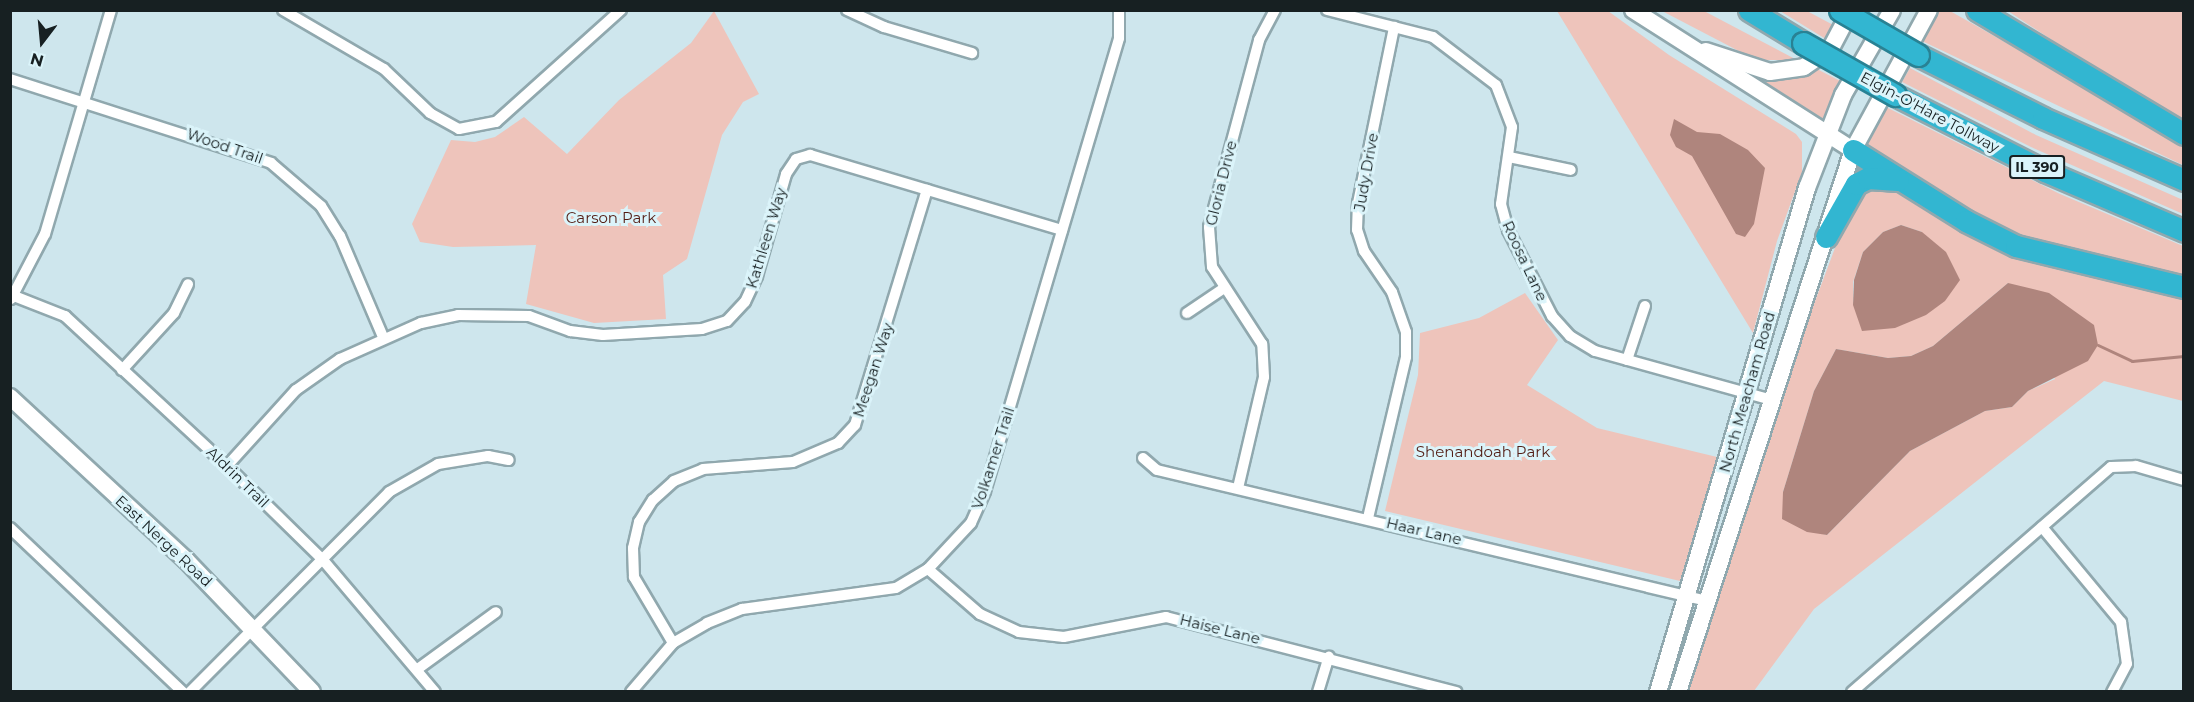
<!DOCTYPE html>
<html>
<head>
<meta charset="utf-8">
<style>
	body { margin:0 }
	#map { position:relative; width:2194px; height:702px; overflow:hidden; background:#cee6ed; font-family:Montserrat,sans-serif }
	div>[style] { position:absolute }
	.green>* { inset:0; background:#eec4bb }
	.water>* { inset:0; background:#af857d }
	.stream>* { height:3px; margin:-1.5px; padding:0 1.5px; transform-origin:1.5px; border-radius:1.5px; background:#af857d }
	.roads { filter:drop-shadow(2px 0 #90a8ae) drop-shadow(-2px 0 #90a8ae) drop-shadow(0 2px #90a8ae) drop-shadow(0 -2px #90a8ae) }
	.street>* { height:10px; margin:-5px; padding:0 5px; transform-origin:5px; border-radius:5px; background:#fff }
	.secondary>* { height:16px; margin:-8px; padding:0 8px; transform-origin:8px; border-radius:8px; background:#fff }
	.highway>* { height:21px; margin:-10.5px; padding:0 10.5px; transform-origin:10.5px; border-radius:10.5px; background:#32b6d1 }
	.bridges { filter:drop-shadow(2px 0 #298294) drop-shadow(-2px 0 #298294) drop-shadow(0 2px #298294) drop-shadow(0 -2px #298294) }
	.highway-bridge>* { height:21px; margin:-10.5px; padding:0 10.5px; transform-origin:10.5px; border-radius:10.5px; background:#32b6d1 }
	span { translate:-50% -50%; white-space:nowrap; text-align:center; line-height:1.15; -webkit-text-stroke:6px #dbf4fa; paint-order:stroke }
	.shield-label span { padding:2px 4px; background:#dbf4fa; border:2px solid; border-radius:4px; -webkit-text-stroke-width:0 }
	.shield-label { font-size:14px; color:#172022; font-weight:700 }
	.street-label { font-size:15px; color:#172022 }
	.park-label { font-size:15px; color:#531d14 }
	.frame { position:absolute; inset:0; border:12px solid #172022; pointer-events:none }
	.north { position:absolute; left:12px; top:12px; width:60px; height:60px; -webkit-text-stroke:4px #dbf4fa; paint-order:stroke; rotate:196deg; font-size:16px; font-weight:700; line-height:24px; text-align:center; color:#172022 }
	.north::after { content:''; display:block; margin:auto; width:21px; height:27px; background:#172022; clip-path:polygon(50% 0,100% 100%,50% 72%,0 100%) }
</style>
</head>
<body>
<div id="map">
	<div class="green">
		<i style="clip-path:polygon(714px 11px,759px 94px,743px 102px,722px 135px,687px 259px,663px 275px,666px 319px,594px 323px,526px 304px,536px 245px,453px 247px,420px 242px,412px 224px,451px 140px,475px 142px,495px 137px,524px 117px,567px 154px,619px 100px,691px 43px)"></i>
		<i style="clip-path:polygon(1557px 11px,1608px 11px,1669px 55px,1796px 134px,1802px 142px,1802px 172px,1777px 241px,1753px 333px)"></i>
		<i style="clip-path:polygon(1662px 11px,1704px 11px,1797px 60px,1756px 60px)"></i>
		<i style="clip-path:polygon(1780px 11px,1807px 11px,1837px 27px,1829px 41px)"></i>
		<i style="clip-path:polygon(1937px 11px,1950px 11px,2183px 143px,2183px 165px,1920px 40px)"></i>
		<i style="clip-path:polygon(2008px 11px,2183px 11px,2183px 120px,2070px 52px)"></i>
		<i style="clip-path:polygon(1815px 68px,1842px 82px,1823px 119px,1765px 82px)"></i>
		<i style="clip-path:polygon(1910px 68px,2036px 135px,2183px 200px,2183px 214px,2031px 147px,1902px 82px)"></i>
		<i style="clip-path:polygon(1884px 106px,2060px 194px,2183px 246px,2183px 278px,2052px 249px,1995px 227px,1865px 147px)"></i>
		<i style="clip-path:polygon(evenodd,1873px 186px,1895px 188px,2026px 259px,2183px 296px,2183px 401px,2104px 381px,1814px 609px,1754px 691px,1687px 692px,1799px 344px,1850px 208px,1873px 186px,1901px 225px,1922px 232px,1853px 305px,1853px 282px,1863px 252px,1883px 232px,1901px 225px,1873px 186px,2008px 283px,2055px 379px,2028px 391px,2012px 407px,1985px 411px,1910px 451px,1827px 535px,1797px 526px,1783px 492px,1814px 391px,1836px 349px,1888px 358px,1911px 356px,1933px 346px,2008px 283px)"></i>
		<i style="clip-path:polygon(1525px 293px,1558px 340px,1527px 385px,1597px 428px,1717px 457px,1680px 581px,1385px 511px,1418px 375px,1420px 333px,1479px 318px)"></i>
	</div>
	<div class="water">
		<i style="clip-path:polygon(1674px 119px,1697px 132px,1720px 134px,1748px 150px,1765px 168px,1754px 224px,1745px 237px,1736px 234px,1692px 156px,1676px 147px,1670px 135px)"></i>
		<i style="clip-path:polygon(1901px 225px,1922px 232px,1946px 252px,1960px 280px,1945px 301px,1926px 315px,1895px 328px,1862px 331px,1853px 305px,1854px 280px,1863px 252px,1883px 232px)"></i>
		<i style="clip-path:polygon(2008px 283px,2049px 293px,2094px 325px,2098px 345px,2088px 361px,2028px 391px,2012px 407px,1985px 411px,1910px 451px,1827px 535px,1807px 532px,1782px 519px,1783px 492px,1814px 391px,1836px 349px,1888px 358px,1911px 356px,1933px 346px)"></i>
	</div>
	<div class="stream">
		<i style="left:2098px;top:345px;width:38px;rotate:25deg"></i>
		<i style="left:2132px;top:361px;width:52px;rotate:-5.5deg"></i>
	</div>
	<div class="roads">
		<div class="street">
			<i style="left:283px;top:10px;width:117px;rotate:30.3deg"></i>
			<i style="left:384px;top:69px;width:64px;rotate:43.7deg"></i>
			<i style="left:430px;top:113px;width:33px;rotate:29deg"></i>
			<i style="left:459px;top:129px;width:38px;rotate:-11deg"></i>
			<i style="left:496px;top:122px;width:168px;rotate:-41.9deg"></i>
			<i style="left:847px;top:10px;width:41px;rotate:24.7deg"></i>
			<i style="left:884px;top:27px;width:92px;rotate:16.5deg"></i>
			<i style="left:1327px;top:10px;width:109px;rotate:14.3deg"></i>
			<i style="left:1433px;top:37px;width:79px;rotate:37.3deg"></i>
			<i style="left:1496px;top:85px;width:45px;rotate:69.1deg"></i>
			<i style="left:1512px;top:127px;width:78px;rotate:98.1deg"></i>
			<i style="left:1501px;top:204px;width:27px;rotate:75deg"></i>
			<i style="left:1508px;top:230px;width:97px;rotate:62.9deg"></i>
			<i style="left:1552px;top:316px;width:27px;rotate:48deg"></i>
			<i style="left:1570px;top:336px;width:29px;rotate:31deg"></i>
			<i style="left:1595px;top:351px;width:184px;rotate:15.5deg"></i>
			<i style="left:10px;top:79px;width:274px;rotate:17.8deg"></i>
			<i style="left:271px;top:163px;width:66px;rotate:40.7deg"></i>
			<i style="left:321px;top:206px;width:36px;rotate:58deg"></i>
			<i style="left:340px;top:236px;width:110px;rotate:66.9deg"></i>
			<i style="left:1509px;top:157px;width:63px;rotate:11.8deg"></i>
			<i style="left:14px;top:296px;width:55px;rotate:21.4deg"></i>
			<i style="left:65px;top:316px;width:221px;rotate:42.8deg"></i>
			<i style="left:227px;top:466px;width:134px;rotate:44.4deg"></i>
			<i style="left:323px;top:560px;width:173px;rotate:49.7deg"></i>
			<i style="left:11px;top:299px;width:73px;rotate:-62.4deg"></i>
			<i style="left:45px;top:234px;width:234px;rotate:-73.6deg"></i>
			<i style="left:1187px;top:313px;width:45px;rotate:-34deg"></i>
			<i style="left:1627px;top:360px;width:57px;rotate:-71.6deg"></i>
			<i style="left:122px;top:370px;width:77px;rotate:-47.6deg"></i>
			<i style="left:174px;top:313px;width:32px;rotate:-64deg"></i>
			<i style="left:1143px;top:458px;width:18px;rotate:41deg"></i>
			<i style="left:1157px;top:470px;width:565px;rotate:13.4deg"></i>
			<i style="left:227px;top:466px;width:103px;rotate:-47.8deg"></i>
			<i style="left:296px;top:390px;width:54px;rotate:-35.2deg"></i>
			<i style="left:340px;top:359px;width:89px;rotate:-24deg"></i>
			<i style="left:421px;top:323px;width:38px;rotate:-12deg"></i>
			<i style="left:458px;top:315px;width:71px;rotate:0.8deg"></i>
			<i style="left:529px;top:316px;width:44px;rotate:20.1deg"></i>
			<i style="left:570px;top:331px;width:33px;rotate:7deg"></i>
			<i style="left:603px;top:335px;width:99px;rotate:-3.5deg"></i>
			<i style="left:702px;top:329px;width:26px;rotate:-18deg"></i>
			<i style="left:727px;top:321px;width:26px;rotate:-47deg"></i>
			<i style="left:745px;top:302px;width:29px;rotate:-65deg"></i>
			<i style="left:757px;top:276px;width:106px;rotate:-74.1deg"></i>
			<i style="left:786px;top:174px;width:18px;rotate:-56deg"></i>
			<i style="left:796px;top:159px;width:15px;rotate:-16deg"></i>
			<i style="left:810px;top:155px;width:263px;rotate:16.6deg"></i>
			<i style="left:1238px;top:488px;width:114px;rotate:-76.8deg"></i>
			<i style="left:1264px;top:377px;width:33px;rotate:-93deg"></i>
			<i style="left:1262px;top:344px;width:92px;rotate:-123deg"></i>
			<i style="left:1212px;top:267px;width:40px;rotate:-94.3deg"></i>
			<i style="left:1209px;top:227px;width:194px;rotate:-75deg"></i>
			<i style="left:1259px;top:40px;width:34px;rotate:-62deg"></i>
			<i style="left:1368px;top:518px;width:165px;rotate:-76.7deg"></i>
			<i style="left:1406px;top:357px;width:25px;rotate:-90deg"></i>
			<i style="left:1406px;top:332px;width:42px;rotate:-109.3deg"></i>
			<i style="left:1392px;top:292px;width:50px;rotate:-124.3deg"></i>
			<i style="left:1364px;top:251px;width:22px;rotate:-108deg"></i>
			<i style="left:1357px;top:230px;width:27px;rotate:-88deg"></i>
			<i style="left:1358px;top:203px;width:180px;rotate:-78.4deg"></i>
			<i style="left:2042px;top:527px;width:124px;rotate:50.3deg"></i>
			<i style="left:2121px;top:622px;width:42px;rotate:81.9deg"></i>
			<i style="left:2127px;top:664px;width:32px;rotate:118deg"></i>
			<i style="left:10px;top:528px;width:238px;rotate:43.5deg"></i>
			<i style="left:928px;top:569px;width:69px;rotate:40.9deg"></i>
			<i style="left:980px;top:614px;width:43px;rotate:24.8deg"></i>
			<i style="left:1019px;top:632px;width:45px;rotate:6.3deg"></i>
			<i style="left:1064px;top:637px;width:104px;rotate:-11.1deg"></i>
			<i style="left:1166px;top:617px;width:300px;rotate:14.5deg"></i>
			<i style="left:673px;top:643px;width:77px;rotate:-120.6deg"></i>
			<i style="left:634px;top:577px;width:29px;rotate:-92deg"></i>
			<i style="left:633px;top:548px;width:27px;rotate:-77deg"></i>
			<i style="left:639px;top:522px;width:26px;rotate:-58deg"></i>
			<i style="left:653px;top:500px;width:28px;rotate:-42deg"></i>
			<i style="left:674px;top:481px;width:31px;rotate:-22deg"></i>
			<i style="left:703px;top:469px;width:90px;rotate:-4.4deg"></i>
			<i style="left:793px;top:462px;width:49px;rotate:-22.9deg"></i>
			<i style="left:838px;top:443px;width:25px;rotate:-47deg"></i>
			<i style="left:855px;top:425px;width:246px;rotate:-73deg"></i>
			<i style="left:419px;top:668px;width:95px;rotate:-36deg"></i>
			<i style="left:190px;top:692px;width:282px;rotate:-45.1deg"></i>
			<i style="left:389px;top:492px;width:56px;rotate:-29.7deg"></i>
			<i style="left:438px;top:464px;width:51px;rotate:-9.1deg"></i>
			<i style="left:488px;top:456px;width:21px;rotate:11deg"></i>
			<i style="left:631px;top:692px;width:65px;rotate:-49.4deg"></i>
			<i style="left:673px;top:643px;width:39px;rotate:-30deg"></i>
			<i style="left:707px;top:623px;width:38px;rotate:-22deg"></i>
			<i style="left:742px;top:609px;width:155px;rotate:-7.8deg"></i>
			<i style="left:896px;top:588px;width:37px;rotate:-31deg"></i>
			<i style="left:928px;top:569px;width:63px;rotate:-46.9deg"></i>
			<i style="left:971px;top:523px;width:35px;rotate:-66deg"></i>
			<i style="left:985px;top:491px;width:472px;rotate:-73.5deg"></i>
			<i style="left:1119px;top:38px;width:28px;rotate:-90deg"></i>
			<i style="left:1318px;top:692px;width:37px;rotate:-73deg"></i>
			<i style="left:1852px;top:692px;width:343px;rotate:-41deg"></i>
			<i style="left:2111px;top:467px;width:25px;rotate:-2deg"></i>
			<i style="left:2136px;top:466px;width:50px;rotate:16.3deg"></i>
		</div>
		<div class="secondary">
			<i style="left:1633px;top:10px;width:261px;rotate:32.5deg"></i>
			<i style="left:1706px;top:51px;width:67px;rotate:18.2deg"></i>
			<i style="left:1770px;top:72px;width:34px;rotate:-8deg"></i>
			<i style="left:1804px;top:67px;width:33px;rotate:-35deg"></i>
			<i style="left:1831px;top:48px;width:43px;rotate:-62.2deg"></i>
			<i style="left:10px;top:397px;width:240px;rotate:42.8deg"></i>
			<i style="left:186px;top:560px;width:182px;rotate:46.3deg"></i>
			<i style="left:1658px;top:692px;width:526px;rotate:-73.53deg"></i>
			<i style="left:1807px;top:188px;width:100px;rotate:-68.8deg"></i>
			<i style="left:1843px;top:95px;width:98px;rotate:-60deg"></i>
			<i style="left:1678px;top:692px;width:570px;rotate:-72.11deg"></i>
			<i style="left:1853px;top:150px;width:159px;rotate:-61.5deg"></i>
		</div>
		<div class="highway">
			<i style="left:1749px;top:10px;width:63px;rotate:31.4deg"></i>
			<i style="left:1977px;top:10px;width:241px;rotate:30.9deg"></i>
			<i style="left:1918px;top:55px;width:140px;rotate:26.7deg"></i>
			<i style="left:2043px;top:118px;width:154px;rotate:23.7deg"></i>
			<i style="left:1895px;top:95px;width:168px;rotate:26.9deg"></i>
			<i style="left:2045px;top:171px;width:151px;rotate:23.3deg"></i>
			<i style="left:1853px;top:150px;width:133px;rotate:32.1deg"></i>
			<i style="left:1966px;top:221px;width:56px;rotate:26.6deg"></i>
			<i style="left:2016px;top:246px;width:173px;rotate:13.7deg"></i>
			<i style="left:1826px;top:237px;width:61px;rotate:-60.5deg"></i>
			<i style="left:1856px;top:184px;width:13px;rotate:-27deg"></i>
			<i style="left:1868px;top:178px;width:30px;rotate:4deg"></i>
		</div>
	</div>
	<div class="bridges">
		<div class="highway-bridge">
			<i style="left:1840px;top:10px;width:90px;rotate:30deg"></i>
			<i style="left:1803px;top:43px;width:106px;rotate:29.5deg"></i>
		</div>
	</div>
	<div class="shield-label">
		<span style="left:2037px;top:167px">IL 390</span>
	</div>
	<div class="street-label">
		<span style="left:1930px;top:112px;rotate:28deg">Elgin-O'Hare Tollway</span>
		<span style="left:225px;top:146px;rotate:19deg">Wood Trail</span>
		<span style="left:1366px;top:172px;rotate:-80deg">Judy Drive</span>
		<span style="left:1221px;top:183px;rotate:-76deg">Gloria Drive</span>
		<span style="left:766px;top:238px;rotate:-73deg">Kathleen Way</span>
		<span style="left:1525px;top:261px;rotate:65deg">Roosa Lane</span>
		<span style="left:873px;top:370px;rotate:-72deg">Meegan Way</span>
		<span style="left:1747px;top:392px;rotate:-74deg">North Meacham Road</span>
		<span style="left:993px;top:458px;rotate:-72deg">Volkamer Trail</span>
		<span style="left:238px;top:477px;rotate:44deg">Aldrin Trail</span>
		<span style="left:1424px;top:531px;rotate:13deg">Haar Lane</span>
		<span style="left:164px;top:541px;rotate:43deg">East Nerge Road</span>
		<span style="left:1220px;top:629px;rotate:14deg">Haise Lane</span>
	</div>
	<div class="park-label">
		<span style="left:611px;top:218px">Carson Park</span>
		<span style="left:1483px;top:452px">Shenandoah Park</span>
	</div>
	<div class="frame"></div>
	<div class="north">N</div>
</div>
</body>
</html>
